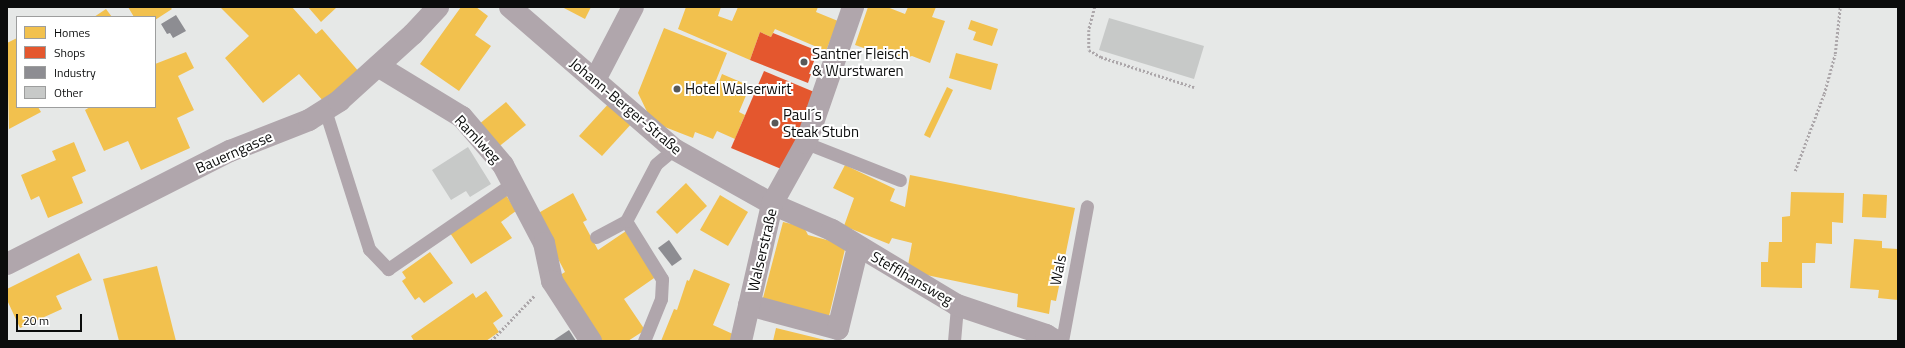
<!DOCTYPE html>
<html>
<head>
<meta charset="utf-8">
<style>
	body { margin:0 }
	#map { position:relative; width:1905px; height:348px; overflow:hidden; background:#e6e8e7; font-family:"Titillium Web",sans-serif }
	div>[style] { position:absolute }
	.homes>* { inset:0; background:#f2c14e }
	.shops>* { inset:0; background:#e4572e }
	.industry>* { inset:0; background:#8d8d92 }
	.building>* { inset:0; background:#c7c9c8 }
	.path>* { height:2.5px; margin-top:-1.25px; transform-origin:0; background:repeating-linear-gradient(90deg,#aca7aa 0 2px,transparent 0 4px) }
	.service>* { height:13px; margin:-6.5px; padding:0 6.5px; transform-origin:6.5px; border-radius:6.5px; background:#b0a6ac }
	.minor>* { height:22px; margin:-11px; padding:0 11px; transform-origin:11px; border-radius:11px; background:#b0a6ac }
	.tertiary>* { height:22px; margin:-11px; padding:0 11px; transform-origin:11px; border-radius:11px; background:#b0a6ac }
	.dots>* { width:11px; height:11px; translate:-50% -50%; box-sizing:border-box; border:2px solid #fff; border-radius:50% }
	span { translate:-50% -50%; white-space:nowrap; text-align:center; line-height:1.15; -webkit-text-stroke:4px #fff; paint-order:stroke }
	.poi-label { font-size:15px; color:#0b0c0c }
	.left { translate:0 -50%; text-align:left }
	.street-label { font-size:15px; color:#0b0c0c }
	.frame { position:absolute; inset:0; border:8px solid #0b0c0c; pointer-events:none }
	.legend { position:absolute; left:16px; top:16px; width:140px; height:92px; box-sizing:border-box; background:#fff; border:1px solid #9d9e9e; margin:0; padding:5px 7px; list-style:none; font-size:12px; color:#0b0c0c }
	.legend li { display:flex; align-items:center; gap:8px; height:20px }
	.legend b { width:20px; border:1px solid #9d9e9e }
	.scale { position:absolute; left:16px; top:314px; width:66px; height:18px; box-sizing:border-box; border:2px solid #0b0c0c; border-top:0; padding-left:5px; font-size:12px; line-height:14px; white-space:nowrap; color:#0b0c0c; -webkit-text-stroke:3px #fff; paint-order:stroke }
</style>
</head>
<body>
<div id="map">
	<div class="homes">
		<i style="clip-path:polygon(128px 7px,170px 7px,172px 9px,155px 20px,155px 17px,134px 17px)"></i>
		<i style="clip-path:polygon(220px 7px,292px 7px,316px 34px,322px 29px,360px 73px,325px 103px,299px 74px,263px 103px,225px 58px,249px 36px)"></i>
		<i style="clip-path:polygon(308px 7px,337px 7px,321px 22px)"></i>
		<i style="clip-path:polygon(461px 7px,476px 7px,488px 16px,475px 35px,491px 46px,459px 91px,420px 64px)"></i>
		<i style="clip-path:polygon(562px 7px,591px 7px,585px 19px)"></i>
		<i style="clip-path:polygon(686px 7px,721px 7px,718px 16px,732px 21px,738px 7px,818px 7px,816px 12px,838px 21px,826px 51px,775px 29px,771px 37px,760px 32px,750px 60px,678px 29px)"></i>
		<i style="clip-path:polygon(868px 7px,887px 7px,905px 14px,908px 7px,936px 7px,932px 17px,945px 21px,930px 63px,912px 56px,899px 60px,855px 45px)"></i>
		<i style="clip-path:polygon(106px 9px,112px 17px,94px 17px)"></i>
		<i style="clip-path:polygon(971px 20px,998px 29px,992px 46px,973px 40px,976px 32px,968px 29px)"></i>
		<i style="clip-path:polygon(664px 28px,727px 53px,711px 93px,714px 95px,722px 74px,750px 86px,739px 112px,745px 115px,735px 139px,717px 131px,713px 139px,695px 132px,693px 138px,652px 122px,638px 93px)"></i>
		<i style="clip-path:polygon(17px 38px,17px 107px,38px 107px,41px 112px,9px 129px,7px 43px)"></i>
		<i style="clip-path:polygon(186px 52px,194px 68px,178px 76px,194px 110px,177px 118px,190px 148px,141px 170px,128px 141px,104px 151px,85px 110px,90px 107px,155px 107px,155px 64px)"></i>
		<i style="clip-path:polygon(956px 53px,998px 64px,991px 90px,949px 78px)"></i>
		<i style="clip-path:polygon(947px 87px,953px 90px,930px 138px,924px 135px)"></i>
		<i style="clip-path:polygon(611px 101px,633px 122px,602px 156px,579px 136px)"></i>
		<i style="clip-path:polygon(506px 102px,526px 125px,497px 148px,478px 125px)"></i>
		<i style="clip-path:polygon(74px 142px,86px 171px,72px 177px,83px 203px,48px 218px,39px 196px,31px 200px,21px 175px,56px 160px,52px 151px)"></i>
		<i style="clip-path:polygon(845px 165px,895px 189px,890px 201px,905px 207px,910px 175px,1075px 208px,1056px 301px,1051px 300px,1049px 314px,1017px 307px,1018px 294px,907px 271px,912px 243px,892px 238px,889px 244px,844px 226px,854px 198px,833px 188px)"></i>
		<i style="clip-path:polygon(686px 183px,707px 206px,677px 234px,656px 212px)"></i>
		<i style="clip-path:polygon(504px 192px,516px 211px,501px 222px,512px 238px,471px 264px,450px 233px)"></i>
		<i style="clip-path:polygon(1791px 192px,1844px 193px,1843px 223px,1832px 222px,1832px 244px,1816px 243px,1815px 263px,1802px 263px,1802px 288px,1761px 287px,1761px 262px,1768px 262px,1769px 242px,1782px 242px,1782px 217px,1790px 216px)"></i>
		<i style="clip-path:polygon(573px 193px,587px 220px,583px 222px,598px 250px,626px 231px,657px 276px,624px 299px,645px 330px,628px 341px,600px 341px,557px 277px,565px 272px,535px 215px)"></i>
		<i style="clip-path:polygon(1863px 194px,1887px 195px,1886px 218px,1862px 217px)"></i>
		<i style="clip-path:polygon(720px 195px,748px 212px,728px 246px,700px 230px)"></i>
		<i style="clip-path:polygon(783px 222px,804px 227px,808px 235px,846px 245px,829px 316px,763px 298px)"></i>
		<i style="clip-path:polygon(1854px 239px,1882px 241px,1882px 248px,1898px 249px,1898px 300px,1878px 298px,1879px 290px,1850px 288px)"></i>
		<i style="clip-path:polygon(430px 252px,453px 283px,424px 303px,419px 297px,415px 300px,402px 281px,406px 278px,402px 272px)"></i>
		<i style="clip-path:polygon(79px 253px,92px 280px,56px 296px,62px 309px,20px 328px,7px 300px,7px 289px)"></i>
		<i style="clip-path:polygon(157px 266px,176px 341px,119px 341px,103px 279px)"></i>
		<i style="clip-path:polygon(694px 269px,730px 284px,713px 325px,735px 335px,733px 341px,661px 341px,674px 309px,677px 310px,687px 280px,689px 281px)"></i>
		<i style="clip-path:polygon(486px 291px,503px 316px,493px 323px,499px 332px,486px 341px,414px 341px,411px 336px,473px 293px,476px 298px)"></i>
		<i style="clip-path:polygon(776px 328px,825px 340px,825px 341px,773px 341px)"></i>
	</div>
	<div class="shops">
		<i style="clip-path:polygon(760px 32px,771px 37px,773px 33px,818px 51px,809px 74px,811px 74px,808px 83px,750px 60px)"></i>
		<i style="clip-path:polygon(764px 71px,819px 94px,786px 171px,731px 148px)"></i>
	</div>
	<div class="industry">
		<i style="clip-path:polygon(176px 15px,186px 31px,173px 38px,170px 33px,167px 34px,161px 24px)"></i>
		<i style="clip-path:polygon(669px 240px,682px 259px,672px 266px,658px 248px)"></i>
		<i style="clip-path:polygon(569px 330px,576px 341px,555px 341px,554px 340px)"></i>
	</div>
	<div class="building">
		<i style="clip-path:polygon(1109px 18px,1204px 46px,1194px 79px,1099px 50px)"></i>
		<i style="clip-path:polygon(468px 147px,491px 184px,470px 197px,466px 191px,451px 200px,432px 170px)"></i>
	</div>
	<div class="path">
		<i style="left:1095px;top:7px;width:24px;rotate:105deg"></i>
		<i style="left:1089px;top:30px;width:20px;rotate:90deg"></i>
		<i style="left:1089px;top:50px;width:14px;rotate:30deg"></i>
		<i style="left:1101px;top:57px;width:98px;rotate:17.9deg"></i>
		<i style="left:1795px;top:171px;width:82px;rotate:-69.4deg"></i>
		<i style="left:1824px;top:94px;width:41px;rotate:-74.6deg"></i>
		<i style="left:1835px;top:54px;width:47px;rotate:-83.9deg"></i>
		<i style="left:491px;top:341px;width:64px;rotate:-46.3deg"></i>
	</div>
	<div class="service">
		<i style="left:325px;top:110px;width:146px;rotate:72.4deg"></i>
		<i style="left:369px;top:249px;width:28px;rotate:46deg"></i>
		<i style="left:388px;top:269px;width:152px;rotate:-34.5deg"></i>
		<i style="left:806px;top:143px;width:101px;rotate:21.5deg"></i>
		<i style="left:596px;top:237px;width:34px;rotate:-28deg"></i>
		<i style="left:644px;top:341px;width:45px;rotate:-68deg"></i>
		<i style="left:661px;top:299px;width:20px;rotate:-87deg"></i>
		<i style="left:662px;top:279px;width:68px;rotate:-121.8deg"></i>
		<i style="left:626px;top:221px;width:64px;rotate:-62.2deg"></i>
		<i style="left:656px;top:164px;width:23px;rotate:-40deg"></i>
		<i style="left:954px;top:341px;width:36px;rotate:-85deg"></i>
		<i style="left:1062px;top:341px;width:137px;rotate:-79.5deg"></i>
	</div>
	<div class="minor">
		<i style="left:510px;top:7px;width:217px;rotate:40.9deg"></i>
		<i style="left:674px;top:149px;width:112px;rotate:29.3deg"></i>
		<i style="left:772px;top:204px;width:65px;rotate:23.4deg"></i>
		<i style="left:832px;top:230px;width:146px;rotate:31deg"></i>
		<i style="left:957px;top:305px;width:94px;rotate:18.6deg"></i>
		<i style="left:1046px;top:335px;width:12px;rotate:31deg"></i>
		<i style="left:378px;top:66px;width:98px;rotate:31.3deg"></i>
		<i style="left:462px;top:117px;width:63px;rotate:49.5deg"></i>
		<i style="left:503px;top:165px;width:88px;rotate:62.3deg"></i>
		<i style="left:544px;top:243px;width:39px;rotate:78deg"></i>
		<i style="left:552px;top:281px;width:72px;rotate:57deg"></i>
		<i style="left:595px;top:80px;width:82px;rotate:-62.5deg"></i>
		<i style="left:7px;top:264px;width:250px;rotate:-26.9deg"></i>
		<i style="left:230px;top:151px;width:85px;rotate:-21.4deg"></i>
		<i style="left:309px;top:120px;width:36px;rotate:-32deg"></i>
		<i style="left:339px;top:101px;width:100px;rotate:-42.2deg"></i>
		<i style="left:413px;top:34px;width:37px;rotate:-47deg"></i>
		<i style="left:749px;top:305px;width:92px;rotate:15.1deg"></i>
		<i style="left:838px;top:329px;width:84px;rotate:-76.3deg"></i>
	</div>
	<div class="tertiary">
		<i style="left:741px;top:341px;width:140px;rotate:-77.2deg"></i>
		<i style="left:772px;top:204px;width:70px;rotate:-60.9deg"></i>
		<i style="left:806px;top:143px;width:144px;rotate:-70.9deg"></i>
	</div>
	<div class="dots">
		<i style="left:804px;top:62px;background:#585959"></i>
		<i style="left:677px;top:89px;background:#585959"></i>
		<i style="left:775px;top:123px;background:#585959"></i>
	</div>
	<div class="poi-label">
		<span class="left" style="left:812px;top:62px">Santner Fleisch<br>&amp; Wurstwaren</span>
		<span class="left" style="left:685px;top:89px">Hotel Walserwirt</span>
		<span class="left" style="left:783px;top:123px">Paul´s<br>Steak Stubn</span>
	</div>
	<div class="street-label">
		<span style="left:626px;top:106px;rotate:40deg">Johann-Berger-Straße</span>
		<span style="left:478px;top:139px;rotate:47deg">Ramlweg</span>
		<span style="left:234px;top:152px;rotate:-24deg">Bauerngasse</span>
		<span style="left:762px;top:250px;rotate:-77deg">Walserstraße</span>
		<span style="left:1058px;top:270px;rotate:-79deg">Wals</span>
		<span style="left:912px;top:278px;rotate:30deg">Stefflhansweg</span>
	</div>
	<div class="frame"></div>
	<ul class="legend">
	<li><b style="height:11px;background:#f2c14e"></b>Homes</li>
	<li><b style="height:11px;background:#e4572e"></b>Shops</li>
	<li><b style="height:11px;background:#8d8d92"></b>Industry</li>
	<li><b style="height:11px;background:#c7c9c8"></b>Other</li>
	</ul>
	<div class="scale">20 m</div>
</div>
</body>
</html>
